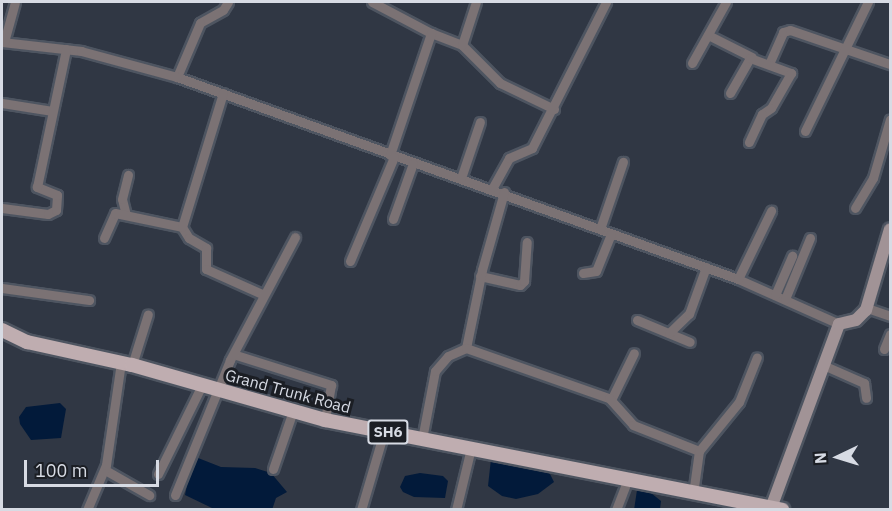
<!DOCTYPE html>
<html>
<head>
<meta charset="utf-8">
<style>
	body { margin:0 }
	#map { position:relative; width:892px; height:511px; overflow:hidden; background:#303744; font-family:"IBM Plex Sans",sans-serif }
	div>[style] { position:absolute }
	.water>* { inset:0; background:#021a3a }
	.roads { filter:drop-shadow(2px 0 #4e5561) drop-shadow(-2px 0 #4e5561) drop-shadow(0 2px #4e5561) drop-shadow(0 -2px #4e5561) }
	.street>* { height:9px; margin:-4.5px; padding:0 4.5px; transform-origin:4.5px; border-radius:4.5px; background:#7b7274 }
	.secondary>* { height:12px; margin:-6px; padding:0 6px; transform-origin:6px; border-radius:6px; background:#a19396 }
	.primary>* { height:14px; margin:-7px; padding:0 7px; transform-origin:7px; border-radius:7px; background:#bfadb0 }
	span { translate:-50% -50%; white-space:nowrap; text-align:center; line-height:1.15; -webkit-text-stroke:6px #1b1e24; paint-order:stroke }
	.shield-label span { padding:2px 4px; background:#1b1e24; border:2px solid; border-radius:4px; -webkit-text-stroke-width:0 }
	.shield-label { font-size:15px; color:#d7dbe4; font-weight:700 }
	.street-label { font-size:16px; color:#d7dbe4 }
	.frame { position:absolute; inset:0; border:3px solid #d7dbe4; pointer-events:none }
	.north { position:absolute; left:808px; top:427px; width:60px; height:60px; -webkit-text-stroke:4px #1b1e24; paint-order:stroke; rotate:266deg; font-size:16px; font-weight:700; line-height:24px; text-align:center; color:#d7dbe4 }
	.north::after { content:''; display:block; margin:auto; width:21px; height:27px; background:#d7dbe4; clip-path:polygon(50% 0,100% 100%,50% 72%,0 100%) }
	.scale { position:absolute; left:24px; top:460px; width:135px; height:27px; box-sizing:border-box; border:3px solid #d7dbe4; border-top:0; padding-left:8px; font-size:18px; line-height:21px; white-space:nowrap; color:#d7dbe4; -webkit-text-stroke:4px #1b1e24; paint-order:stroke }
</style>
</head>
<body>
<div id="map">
	<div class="water">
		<i style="clip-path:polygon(60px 403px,66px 409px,61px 438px,31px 440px,20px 424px,19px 417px,26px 407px)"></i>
		<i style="clip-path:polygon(193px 456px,221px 467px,255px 468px,271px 473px,287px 492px,276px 498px,272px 510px,212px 508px,185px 495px)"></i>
		<i style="clip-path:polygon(491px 459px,548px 470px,554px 482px,538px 494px,516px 499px,502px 496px,488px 486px)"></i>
		<i style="clip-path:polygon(420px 473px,443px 476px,448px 481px,445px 498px,414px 497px,403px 492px,400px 487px,405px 476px)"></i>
		<i style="clip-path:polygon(646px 489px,661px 501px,660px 509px,634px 510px,637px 490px)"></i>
	</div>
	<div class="roads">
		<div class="street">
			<i style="left:228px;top:2px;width:9px;rotate:122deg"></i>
			<i style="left:223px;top:10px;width:26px;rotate:151deg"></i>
			<i style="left:200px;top:23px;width:59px;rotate:113.1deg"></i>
			<i style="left:177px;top:77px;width:596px;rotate:19.8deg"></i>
			<i style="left:738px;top:279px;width:111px;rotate:24deg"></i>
			<i style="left:372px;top:2px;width:67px;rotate:27.7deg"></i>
			<i style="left:431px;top:33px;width:33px;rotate:21deg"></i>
			<i style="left:462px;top:45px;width:54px;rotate:45deg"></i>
			<i style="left:500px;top:83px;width:60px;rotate:25.7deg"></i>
			<i style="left:708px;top:35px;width:49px;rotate:26.6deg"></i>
			<i style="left:2px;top:42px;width:80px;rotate:6.5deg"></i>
			<i style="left:81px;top:51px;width:99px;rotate:15.2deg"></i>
			<i style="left:4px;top:42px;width:41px;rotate:-74.6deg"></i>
			<i style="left:462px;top:45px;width:45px;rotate:-72deg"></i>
			<i style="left:692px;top:63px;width:70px;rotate:-60.9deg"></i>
			<i style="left:769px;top:64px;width:35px;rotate:-66deg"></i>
			<i style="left:783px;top:32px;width:7px;rotate:-16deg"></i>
			<i style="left:790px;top:30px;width:106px;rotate:18.8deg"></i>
			<i style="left:730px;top:93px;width:40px;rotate:-60.3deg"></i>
			<i style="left:750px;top:58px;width:44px;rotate:20.1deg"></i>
			<i style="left:791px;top:73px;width:40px;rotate:119.7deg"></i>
			<i style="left:771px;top:108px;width:11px;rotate:146deg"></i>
			<i style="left:762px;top:114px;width:31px;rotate:115deg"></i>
			<i style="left:2px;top:103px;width:51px;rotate:9.1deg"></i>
			<i style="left:805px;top:131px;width:144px;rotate:-64deg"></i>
			<i style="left:390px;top:155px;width:129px;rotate:-71.4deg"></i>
			<i style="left:461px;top:178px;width:59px;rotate:-71.3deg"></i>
			<i style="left:493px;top:187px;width:33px;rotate:-61deg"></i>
			<i style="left:509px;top:158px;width:25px;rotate:-23deg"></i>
			<i style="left:532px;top:148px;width:164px;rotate:-63.1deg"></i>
			<i style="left:2px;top:208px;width:46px;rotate:7.4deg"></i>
			<i style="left:48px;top:214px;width:9px;rotate:-27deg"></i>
			<i style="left:56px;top:210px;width:15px;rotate:-86deg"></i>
			<i style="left:57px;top:195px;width:22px;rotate:-158deg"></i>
			<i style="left:37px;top:187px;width:141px;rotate:-78.1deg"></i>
			<i style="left:855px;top:208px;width:35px;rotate:-59deg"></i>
			<i style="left:873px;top:178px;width:61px;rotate:-73.9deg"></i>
			<i style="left:126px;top:215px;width:16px;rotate:-104deg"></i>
			<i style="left:122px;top:199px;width:25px;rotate:-76deg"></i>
			<i style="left:393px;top:219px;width:59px;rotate:-70.3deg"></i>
			<i style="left:182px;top:227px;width:13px;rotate:58deg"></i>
			<i style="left:189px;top:238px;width:20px;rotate:30deg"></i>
			<i style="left:206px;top:248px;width:21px;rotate:90deg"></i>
			<i style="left:206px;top:269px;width:61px;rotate:24.1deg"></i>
			<i style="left:600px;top:229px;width:71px;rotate:-71.1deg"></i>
			<i style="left:104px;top:238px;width:27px;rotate:-66deg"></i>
			<i style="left:115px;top:213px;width:68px;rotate:11.8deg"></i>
			<i style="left:182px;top:227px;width:140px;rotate:-73deg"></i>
			<i style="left:350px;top:261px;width:113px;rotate:-67.1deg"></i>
			<i style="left:583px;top:273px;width:13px;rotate:-9deg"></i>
			<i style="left:596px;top:271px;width:40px;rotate:-68deg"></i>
			<i style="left:480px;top:276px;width:41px;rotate:12.7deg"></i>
			<i style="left:520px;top:285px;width:6px;rotate:-45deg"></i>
			<i style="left:524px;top:281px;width:39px;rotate:-86deg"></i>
			<i style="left:738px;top:279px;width:76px;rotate:-64.1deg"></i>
			<i style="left:2px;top:288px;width:88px;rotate:7.9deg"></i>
			<i style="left:775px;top:295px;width:43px;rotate:-66.4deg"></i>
			<i style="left:785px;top:299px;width:66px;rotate:-67.7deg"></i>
			<i style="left:867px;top:308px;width:24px;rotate:19deg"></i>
			<i style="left:637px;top:320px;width:57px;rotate:22.5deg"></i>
			<i style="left:669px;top:333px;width:28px;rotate:-44deg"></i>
			<i style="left:689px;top:314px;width:50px;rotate:-70.1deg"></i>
			<i style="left:466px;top:348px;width:80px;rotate:-78.4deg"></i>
			<i style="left:482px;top:270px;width:81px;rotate:-74.2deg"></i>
			<i style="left:884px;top:349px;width:16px;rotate:-68deg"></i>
			<i style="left:236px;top:355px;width:100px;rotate:17.5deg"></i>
			<i style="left:331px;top:385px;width:36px;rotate:100deg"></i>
			<i style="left:132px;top:365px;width:53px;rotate:-72.6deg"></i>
			<i style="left:823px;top:365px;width:45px;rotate:23.7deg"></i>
			<i style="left:864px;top:383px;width:15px;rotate:82deg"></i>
			<i style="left:611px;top:400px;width:52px;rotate:-63.9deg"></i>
			<i style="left:422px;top:439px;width:69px;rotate:-79.2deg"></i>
			<i style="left:435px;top:371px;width:20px;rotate:-49deg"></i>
			<i style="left:448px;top:356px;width:20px;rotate:-24deg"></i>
			<i style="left:466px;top:348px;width:151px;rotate:19.3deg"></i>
			<i style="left:609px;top:398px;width:36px;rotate:48deg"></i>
			<i style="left:633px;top:425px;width:71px;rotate:21.5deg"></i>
			<i style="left:273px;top:469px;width:61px;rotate:-71deg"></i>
			<i style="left:105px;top:470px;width:51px;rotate:29.6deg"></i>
			<i style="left:158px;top:474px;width:99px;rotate:-63.7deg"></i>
			<i style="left:693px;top:494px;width:43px;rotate:-82.1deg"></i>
			<i style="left:699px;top:451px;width:63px;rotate:-50.8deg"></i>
			<i style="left:739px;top:402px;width:48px;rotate:-68.2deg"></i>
			<i style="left:175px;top:495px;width:146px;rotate:-67.8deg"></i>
			<i style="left:230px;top:360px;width:139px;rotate:-62.1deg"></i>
			<i style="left:87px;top:510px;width:49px;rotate:-67.1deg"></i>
			<i style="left:106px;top:465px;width:104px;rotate:-81.7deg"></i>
			<i style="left:361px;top:510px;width:81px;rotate:-73.6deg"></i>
			<i style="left:456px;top:510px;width:64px;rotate:-76.4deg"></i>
			<i style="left:616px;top:510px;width:31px;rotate:-69deg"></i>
		</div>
		<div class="secondary">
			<i style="left:771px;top:508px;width:196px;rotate:-69.7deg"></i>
			<i style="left:839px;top:324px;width:17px;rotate:-13deg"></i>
			<i style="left:856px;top:320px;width:14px;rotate:-45deg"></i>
			<i style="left:866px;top:310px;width:84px;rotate:-73.5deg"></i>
		</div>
		<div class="primary">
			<i style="left:2px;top:330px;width:28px;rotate:26deg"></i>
			<i style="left:27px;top:342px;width:107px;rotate:12.4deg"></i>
			<i style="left:132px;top:365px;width:201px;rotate:15.9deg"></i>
			<i style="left:325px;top:420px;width:466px;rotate:11.1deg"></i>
		</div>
	</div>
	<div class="shield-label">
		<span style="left:388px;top:432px">SH6</span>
	</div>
	<div class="street-label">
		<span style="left:288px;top:391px;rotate:15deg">Grand Trunk Road</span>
	</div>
	<div class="frame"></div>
	<div class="north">N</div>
	<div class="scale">100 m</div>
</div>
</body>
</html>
